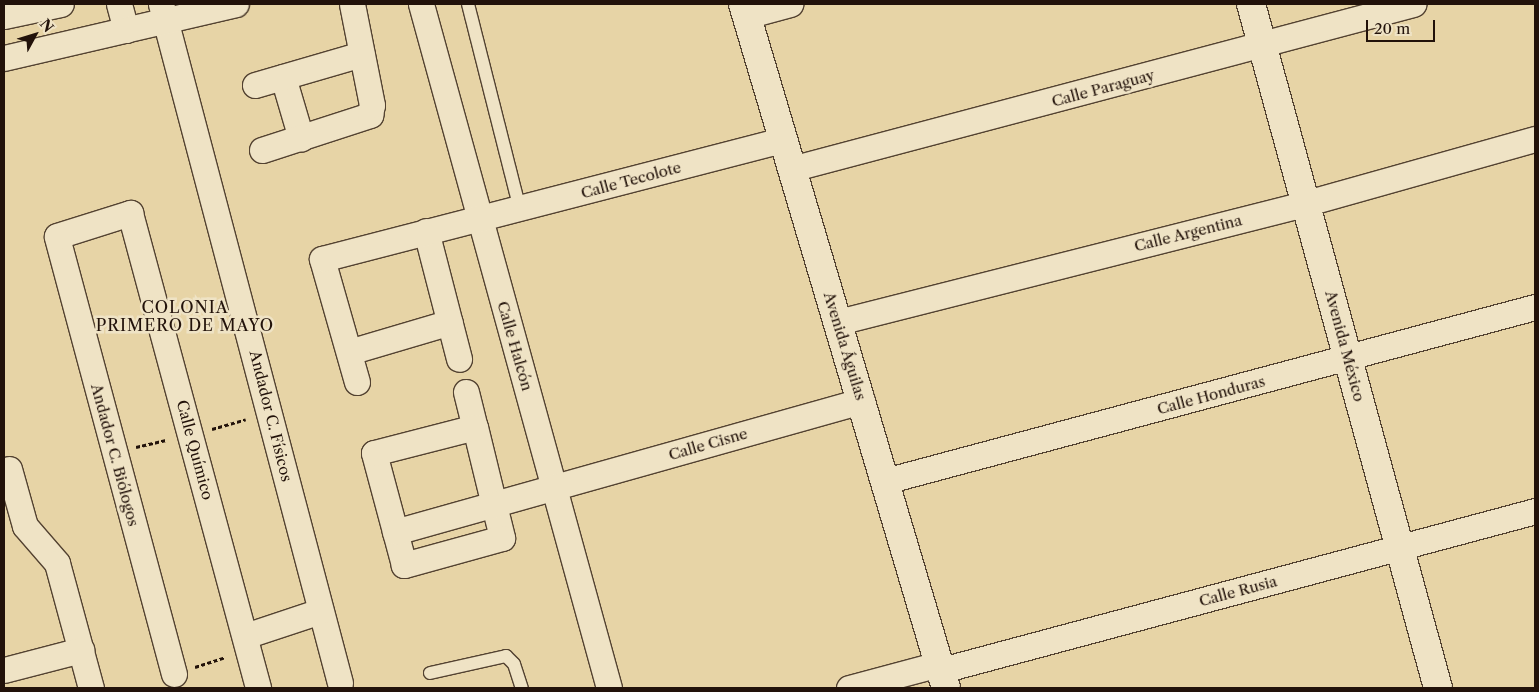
<!DOCTYPE html>
<html>
<head>
<meta charset="utf-8">
<style>
	body { margin:0 }
	#map { position:relative; width:1539px; height:692px; overflow:hidden; background:#e7d4a6; font-family:"Libre Caslon Text",serif }
	div>[style] { position:absolute }
	.path>* { height:3px; margin-top:-1.5px; transform-origin:0; background:repeating-linear-gradient(90deg,#22120a 0 4px,transparent 0 6.5px) }
	.roads { filter:drop-shadow(1px 0 #534231) drop-shadow(-1px 0 #534231) drop-shadow(0 1px #534231) drop-shadow(0 -1px #534231) }
	.service>* { height:12px; margin:-6px; padding:0 6px; transform-origin:6px; border-radius:6px; background:#efe3c5 }
	.minor>* { height:25px; margin:-12.5px; padding:0 12.5px; transform-origin:12.5px; border-radius:12.5px; background:#efe3c5 }
	.tertiary>* { height:28px; margin:-14px; padding:0 14px; transform-origin:14px; border-radius:14px; background:#efe3c5 }
	span { translate:-50% -50%; white-space:nowrap; text-align:center; line-height:1.15; -webkit-text-stroke:5px #efe3c5; paint-order:stroke }
	.street-label { font-size:15px; color:#22120a }
	.neighbourhood-label { font-size:16px; color:#22120a; letter-spacing:1px }
	.frame { position:absolute; inset:0; border:5px solid #22120a; pointer-events:none }
	.north { position:absolute; left:10px; top:10px; width:50px; height:50px; -webkit-text-stroke:4px #efe3c5; paint-order:stroke; rotate:51deg; font-size:14px; font-weight:700; line-height:20px; text-align:center; color:#22120a }
	.north::after { content:''; display:block; margin:auto; width:18px; height:22px; background:#22120a; clip-path:polygon(50% 0,100% 100%,50% 72%,0 100%) }
	.scale { position:absolute; left:1366px; top:20px; width:69px; height:22px; box-sizing:border-box; border:2px solid #22120a; border-top:0; padding-left:6px; font-size:15px; line-height:18px; white-space:nowrap; color:#22120a; -webkit-text-stroke:4px #efe3c5; paint-order:stroke }
</style>
</head>
<body>
<div id="map">
	<div class="path">
		<i style="left:212px;top:429px;width:35px;rotate:-16deg"></i>
		<i style="left:136px;top:447px;width:32px;rotate:-13deg"></i>
		<i style="left:195px;top:667px;width:32px;rotate:-18deg"></i>
	</div>
	<div class="roads">
		<div class="service">
			<i style="left:468px;top:4px;width:211px;rotate:75.8deg"></i>
			<i style="left:430px;top:673px;width:78px;rotate:-12.6deg"></i>
			<i style="left:506px;top:656px;width:11px;rotate:45deg"></i>
			<i style="left:514px;top:664px;width:25px;rotate:72deg"></i>
		</div>
		<div class="minor">
			<i style="left:119px;top:4px;width:27px;rotate:75deg"></i>
			<i style="left:161px;top:4px;width:702px;rotate:75.23deg"></i>
			<i style="left:421px;top:4px;width:709px;rotate:74.63deg"></i>
			<i style="left:4px;top:16px;width:58px;rotate:-11.9deg"></i>
			<i style="left:746px;top:16px;width:46px;rotate:-15.3deg"></i>
			<i style="left:4px;top:58px;width:238px;rotate:-13.1deg"></i>
			<i style="left:283px;top:77px;width:64px;rotate:73.6deg"></i>
			<i style="left:255px;top:85px;width:111px;rotate:-16.2deg"></i>
			<i style="left:262px;top:150px;width:114px;rotate:-18deg"></i>
			<i style="left:370px;top:115px;width:10px;rotate:-79deg"></i>
			<i style="left:372px;top:105px;width:103px;rotate:-101.2deg"></i>
			<i style="left:791px;top:169px;width:644px;rotate:-14.86deg"></i>
			<i style="left:426px;top:231px;width:132px;rotate:75.5deg"></i>
			<i style="left:838px;top:322px;width:484px;rotate:-14.2deg"></i>
			<i style="left:1307px;top:203px;width:237px;rotate:-15.7deg"></i>
			<i style="left:349px;top:352px;width:105px;rotate:-16.5deg"></i>
			<i style="left:357px;top:382px;width:128px;rotate:-105.9deg"></i>
			<i style="left:322px;top:259px;width:476px;rotate:-14.5deg"></i>
			<i style="left:466px;top:392px;width:36px;rotate:76deg"></i>
			<i style="left:475px;top:427px;width:80px;rotate:76.3deg"></i>
			<i style="left:494px;top:505px;width:34px;rotate:76deg"></i>
			<i style="left:502px;top:538px;width:102px;rotate:164.6deg"></i>
			<i style="left:404px;top:565px;width:116px;rotate:-105deg"></i>
			<i style="left:374px;top:453px;width:104px;rotate:-14.4deg"></i>
			<i style="left:9px;top:469px;width:59px;rotate:74.3deg"></i>
			<i style="left:25px;top:526px;width:49px;rotate:49.1deg"></i>
			<i style="left:57px;top:563px;width:130px;rotate:74.8deg"></i>
			<i style="left:885px;top:481px;width:673px;rotate:-14.99deg"></i>
			<i style="left:395px;top:532px;width:485px;rotate:-15.7deg"></i>
			<i style="left:245px;top:636px;width:79px;rotate:-18.4deg"></i>
			<i style="left:4px;top:670px;width:80px;rotate:-14.6deg"></i>
			<i style="left:174px;top:674px;width:453px;rotate:-105deg"></i>
			<i style="left:57px;top:236px;width:77px;rotate:-17.5deg"></i>
			<i style="left:130px;top:213px;width:492px;rotate:74.9deg"></i>
			<i style="left:849px;top:688px;width:82px;rotate:-14.9deg"></i>
			<i style="left:928px;top:667px;width:25px"></i>
			<i style="left:953px;top:667px;width:603px;rotate:-15deg"></i>
		</div>
		<div class="tertiary">
			<i style="left:743px;top:4px;width:713px;rotate:73.47deg"></i>
			<i style="left:1251px;top:4px;width:709px;rotate:74.71deg"></i>
		</div>
	</div>
	<div class="street-label">
		<span style="left:1103px;top:88px;rotate:-15deg">Calle Paraguay</span>
		<span style="left:631px;top:180px;rotate:-15deg">Calle Tecolote</span>
		<span style="left:1188px;top:233px;rotate:-14deg">Calle Argentina</span>
		<span style="left:515px;top:346px;rotate:74deg">Calle Halcón</span>
		<span style="left:845px;top:346px;rotate:73deg">Avenida Águilas</span>
		<span style="left:1345px;top:346px;rotate:75deg">Avenida México</span>
		<span style="left:1211px;top:395px;rotate:-15deg">Calle Honduras</span>
		<span style="left:271px;top:416px;rotate:76deg">Andador C. Físicos</span>
		<span style="left:708px;top:444px;rotate:-16deg">Calle Cisne</span>
		<span style="left:195px;top:450px;rotate:75deg">Calle Químico</span>
		<span style="left:115px;top:455px;rotate:75deg">Andador C. Biólogos</span>
		<span style="left:1238px;top:591px;rotate:-15deg">Calle Rusia</span>
	</div>
	<div class="neighbourhood-label">
		<span style="left:185px;top:316px">COLONIA<br>PRIMERO DE MAYO</span>
	</div>
	<div class="frame"></div>
	<div class="north">N</div>
	<div class="scale">20 m</div>
</div>
</body>
</html>
